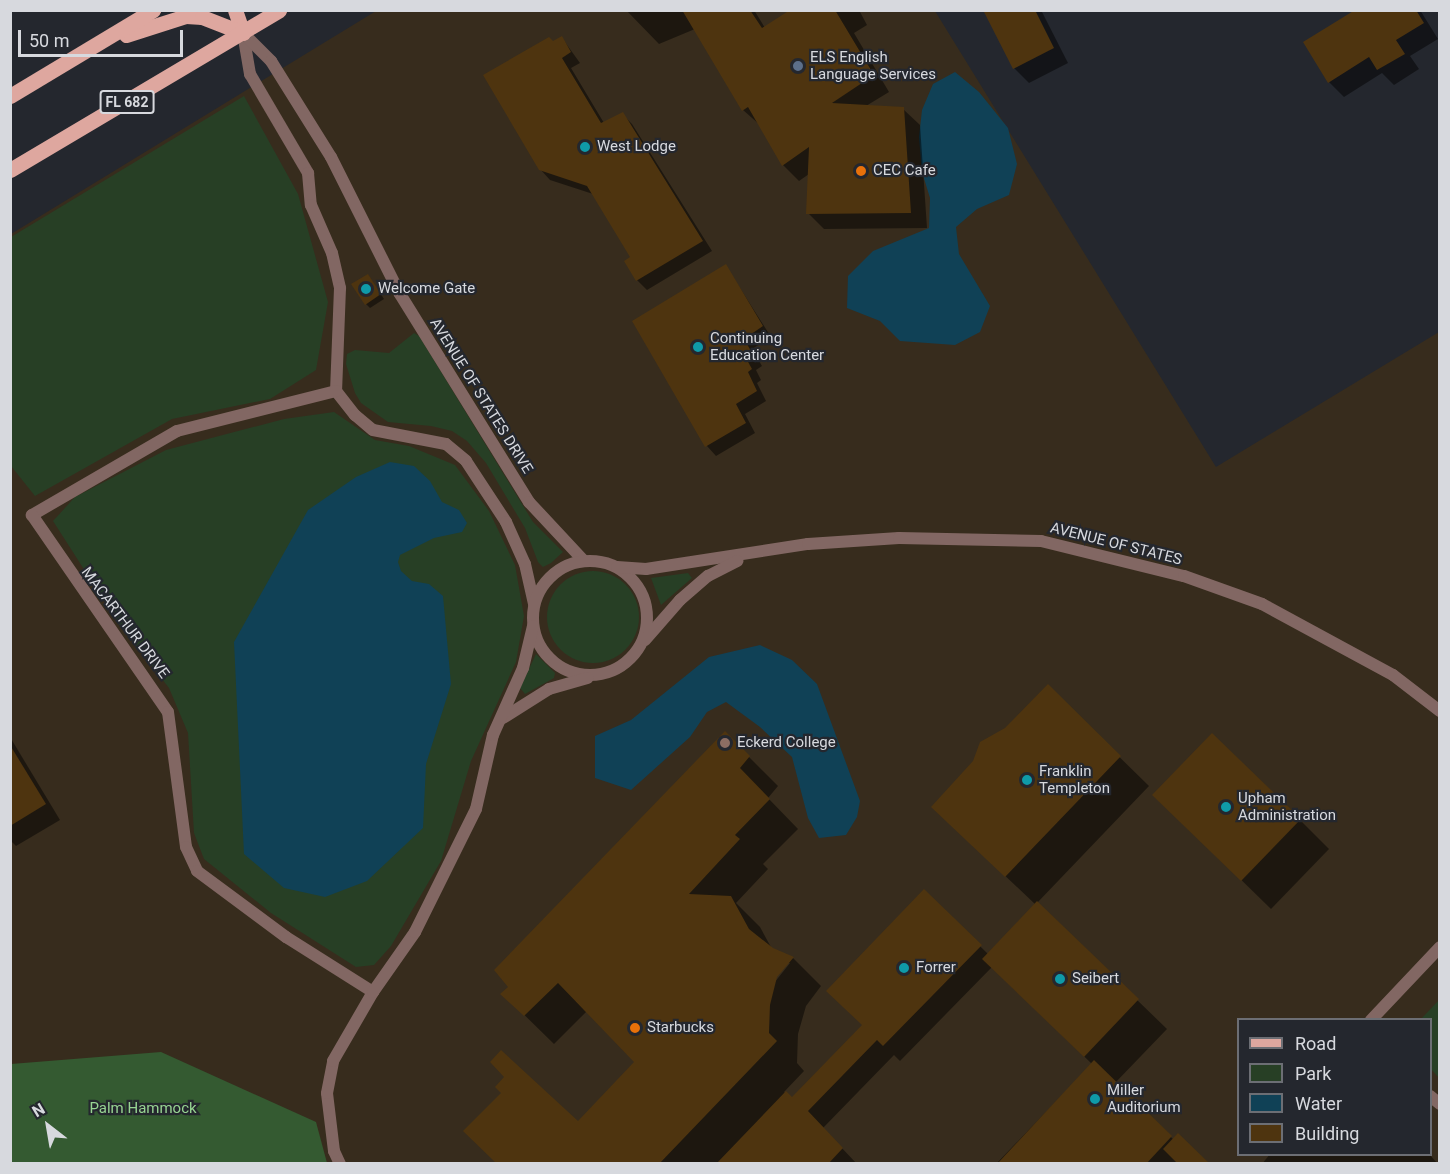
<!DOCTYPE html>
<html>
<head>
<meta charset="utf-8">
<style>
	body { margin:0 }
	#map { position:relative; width:1450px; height:1174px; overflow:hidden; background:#24272e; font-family:Roboto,sans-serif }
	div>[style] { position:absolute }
	.education>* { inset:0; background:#372c1d }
	.green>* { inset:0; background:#273f25 }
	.round { border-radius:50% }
	.forest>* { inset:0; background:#345a31 }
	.water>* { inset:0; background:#104156 }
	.shadow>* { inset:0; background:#0007 }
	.building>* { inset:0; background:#4e340f }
	.minor>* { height:12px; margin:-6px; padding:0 6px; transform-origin:6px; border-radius:6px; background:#826763 }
	.minor>.ring { margin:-6px; padding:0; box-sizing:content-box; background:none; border:12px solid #826763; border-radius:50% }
	.primary>* { height:15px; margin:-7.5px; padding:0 7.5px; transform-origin:7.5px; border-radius:7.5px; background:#dea79f }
	.dots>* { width:16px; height:16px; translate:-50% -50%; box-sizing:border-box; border:3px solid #24272e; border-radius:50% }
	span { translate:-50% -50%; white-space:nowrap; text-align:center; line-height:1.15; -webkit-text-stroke:4.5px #24272e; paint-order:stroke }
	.shield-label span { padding:2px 4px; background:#24272e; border:2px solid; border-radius:4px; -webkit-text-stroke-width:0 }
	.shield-label { font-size:14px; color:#d7d9de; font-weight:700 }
	.poi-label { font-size:15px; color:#d7d9de }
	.left { translate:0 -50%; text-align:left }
	.street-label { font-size:15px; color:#d7d9de }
	.park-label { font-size:15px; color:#97d392 }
	.frame { position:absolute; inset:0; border:12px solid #d7d9de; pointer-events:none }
	.legend { position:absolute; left:1237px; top:1018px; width:195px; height:138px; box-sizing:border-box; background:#24272e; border:2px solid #6c6e74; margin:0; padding:8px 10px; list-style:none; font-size:18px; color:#d7d9de }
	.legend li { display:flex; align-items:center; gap:12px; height:30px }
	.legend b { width:30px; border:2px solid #6c6e74 }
	.north { position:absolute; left:18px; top:1096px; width:60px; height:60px; -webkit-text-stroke:4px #24272e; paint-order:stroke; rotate:329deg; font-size:16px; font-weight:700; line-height:24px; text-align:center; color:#d7d9de }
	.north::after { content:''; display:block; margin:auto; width:21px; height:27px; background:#d7d9de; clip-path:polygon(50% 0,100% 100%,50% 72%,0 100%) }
	.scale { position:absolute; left:18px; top:30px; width:165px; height:27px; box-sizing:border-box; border:3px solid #d7d9de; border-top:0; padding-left:8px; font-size:18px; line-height:21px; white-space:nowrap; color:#d7d9de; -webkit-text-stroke:4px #24272e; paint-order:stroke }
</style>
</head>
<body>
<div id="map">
	<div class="education">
		<i style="clip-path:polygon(evenodd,376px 11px,935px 11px,1216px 467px,1439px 332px,1439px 1163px,11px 1164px,11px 234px,376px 11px,1238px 1020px,1430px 1020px,1430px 1154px,1238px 1154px,1238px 1020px)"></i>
	</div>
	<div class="green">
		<i style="clip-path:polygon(244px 96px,298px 194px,328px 302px,316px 370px,270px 399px,172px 419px,35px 496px,11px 466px,11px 237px)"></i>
		<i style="clip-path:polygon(414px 333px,419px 336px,533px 522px,563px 552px,551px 563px,543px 567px,538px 562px,525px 528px,486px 463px,467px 441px,452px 431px,431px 426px,388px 422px,361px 403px,355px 393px,346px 364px,347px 354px,355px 350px,389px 353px)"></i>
		<i style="clip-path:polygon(334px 412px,375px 440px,409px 446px,455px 465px,489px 511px,515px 565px,524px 616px,516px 662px,471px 761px,441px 861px,391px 946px,374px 965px,356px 967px,271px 913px,204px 859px,194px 833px,188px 733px,169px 688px,119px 624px,53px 521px,75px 497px,166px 450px,284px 419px)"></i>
		<i class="round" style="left:547px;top:571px;width:92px;height:92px"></i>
		<i style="clip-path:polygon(688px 573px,692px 578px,661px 605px,651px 578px)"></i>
		<i style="clip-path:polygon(536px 654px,555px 673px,554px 678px,525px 694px,520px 688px)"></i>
		<i style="clip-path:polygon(1439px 1000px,1439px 1078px,1431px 1069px,1430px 1020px,1421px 1019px)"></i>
	</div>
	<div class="forest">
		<i style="clip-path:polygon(161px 1052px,316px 1122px,327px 1163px,11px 1163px,11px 1064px)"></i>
	</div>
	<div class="water">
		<i style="clip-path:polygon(955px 72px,979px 92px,1008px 128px,1017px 164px,1009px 195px,977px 209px,956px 227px,959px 254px,990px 306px,980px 332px,955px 345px,900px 341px,880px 321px,847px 308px,848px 276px,873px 251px,929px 228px,930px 198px,922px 172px,919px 137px,922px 110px,933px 84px)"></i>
		<i style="clip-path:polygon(390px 462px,414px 466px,430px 481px,442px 502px,459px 510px,467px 523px,462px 532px,434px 538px,400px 555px,398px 562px,401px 571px,412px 581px,429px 584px,443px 596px,451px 684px,426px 764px,423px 828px,367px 881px,325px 897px,284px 888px,244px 854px,234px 642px,308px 510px,356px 477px)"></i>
		<i style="clip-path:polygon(760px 645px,792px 660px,817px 684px,860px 801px,857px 817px,846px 835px,819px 838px,808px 818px,792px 757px,760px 727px,726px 702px,707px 712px,690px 737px,631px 790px,595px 778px,595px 736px,631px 720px,709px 657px)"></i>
	</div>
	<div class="shadow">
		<i style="clip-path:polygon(626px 10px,754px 10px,765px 28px,793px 10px,859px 10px,867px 25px,854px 33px,889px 92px,866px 106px,903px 109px,920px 125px,927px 228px,824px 229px,808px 213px,809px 174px,799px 181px,783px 165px,760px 125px,743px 110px,695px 29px,659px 44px)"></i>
		<i style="clip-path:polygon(985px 10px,1041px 10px,1068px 63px,1029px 83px,1014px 68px)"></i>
		<i style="clip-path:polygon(1358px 10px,1420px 10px,1438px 39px,1410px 56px,1419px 69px,1394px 85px,1382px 73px,1344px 97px,1329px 82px)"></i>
		<i style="clip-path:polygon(562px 38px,580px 63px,571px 68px,604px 123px,622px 114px,632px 124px,712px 251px,647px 290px,637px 280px,632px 258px,593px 194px,550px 180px,540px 169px,553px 43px)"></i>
		<i style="clip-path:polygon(726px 266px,771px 337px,752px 349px,762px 366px,756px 370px,761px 380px,757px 383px,766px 401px,745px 414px,755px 433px,716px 456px,707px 446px,634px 322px)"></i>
		<i style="clip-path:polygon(368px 275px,384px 299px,370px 308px,366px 304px)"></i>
		<i style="clip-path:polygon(evenodd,1048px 687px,1149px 786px,1037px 903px,1167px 1029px,1115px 1083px,1174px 1140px,1177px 1164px,996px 1164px,1092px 1064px,992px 967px,900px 1061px,894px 1055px,823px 1128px,857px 1164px,498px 1164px,503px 1093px,578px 1123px,636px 1062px,587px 1011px,554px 1044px,503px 994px,725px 733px,778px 786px,768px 798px,798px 829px,763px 864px,768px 869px,736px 903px,760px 927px,772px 949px,793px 958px,821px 986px,806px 1006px,798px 1034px,797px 1063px,804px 1071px,784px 1092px,792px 1099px,864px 1026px,924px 891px,988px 954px,1036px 905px,962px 835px,1006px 730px,1048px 687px,786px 963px,790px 963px,774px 983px,771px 982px,786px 963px)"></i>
		<i style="clip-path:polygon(10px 737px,60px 820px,16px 846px,10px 840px)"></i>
		<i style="clip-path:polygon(1300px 820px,1329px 849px,1271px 909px,1183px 823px)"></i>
		<i style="clip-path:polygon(1270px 1154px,1429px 1154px,1438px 1164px,1262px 1164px)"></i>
	</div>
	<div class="building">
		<i style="clip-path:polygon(682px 10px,750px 10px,762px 28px,790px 10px,835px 10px,874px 75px,832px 103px,904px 107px,911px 213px,806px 214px,809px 147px,782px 166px,748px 107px,742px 111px)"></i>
		<i style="clip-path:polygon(983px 10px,1035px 10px,1054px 48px,1013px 69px)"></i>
		<i style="clip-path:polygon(1355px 10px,1416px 10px,1424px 23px,1396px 40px,1405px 54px,1377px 70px,1369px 57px,1328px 83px,1303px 42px)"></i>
		<i style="clip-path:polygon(562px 36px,571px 52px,562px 58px,601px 123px,623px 112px,703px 241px,636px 281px,624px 261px,630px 257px,587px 186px,539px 170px,483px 75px,549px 37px,553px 41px)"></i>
		<i style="clip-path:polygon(726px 264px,763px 326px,744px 339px,754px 356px,747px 360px,752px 369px,748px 372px,757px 391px,736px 404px,746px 423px,705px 447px,632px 321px)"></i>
		<i style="clip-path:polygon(368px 274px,381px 294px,365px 305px,351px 284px)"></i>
		<i style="clip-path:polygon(1048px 684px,1121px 756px,1005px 877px,931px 807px,973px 761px,980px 742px,1005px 728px)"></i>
		<i style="clip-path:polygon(725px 731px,750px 756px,740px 768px,770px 799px,735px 835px,740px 839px,689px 894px,731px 896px,749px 929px,773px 948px,794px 957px,777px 977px,770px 1005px,769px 1033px,777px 1041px,659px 1164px,497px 1164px,463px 1131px,501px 1093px,495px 1087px,504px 1077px,490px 1062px,501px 1050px,578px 1121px,634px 1062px,558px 983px,524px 1016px,500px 994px,508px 987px,494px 970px)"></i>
		<i style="clip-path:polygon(1212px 733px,1301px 819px,1241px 881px,1152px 795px)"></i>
		<i style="clip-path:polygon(10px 745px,46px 804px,10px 826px)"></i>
		<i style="clip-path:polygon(924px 889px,982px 945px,883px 1046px,877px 1040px,808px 1111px,843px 1148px,828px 1164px,716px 1164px,786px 1091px,792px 1097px,862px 1025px,826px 991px)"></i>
		<i style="clip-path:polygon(1037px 901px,1139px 999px,1084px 1057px,982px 959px)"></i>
		<i style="clip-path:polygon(1094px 1060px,1172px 1136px,1146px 1164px,997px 1164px)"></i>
		<i style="clip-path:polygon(1178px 1133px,1210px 1164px,1178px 1164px,1163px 1149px)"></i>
	</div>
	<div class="minor">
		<i style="left:243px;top:33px;width:42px;rotate:80.3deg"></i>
		<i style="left:250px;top:74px;width:115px;rotate:59.6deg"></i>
		<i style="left:308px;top:173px;width:32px;rotate:85deg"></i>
		<i style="left:311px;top:205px;width:52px;rotate:66.4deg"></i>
		<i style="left:332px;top:253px;width:36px;rotate:77deg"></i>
		<i style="left:340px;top:288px;width:103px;rotate:92.2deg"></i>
		<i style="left:336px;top:391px;width:31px;rotate:52deg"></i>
		<i style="left:355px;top:415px;width:23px;rotate:40deg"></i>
		<i style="left:373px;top:430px;width:74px;rotate:10.9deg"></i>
		<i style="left:446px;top:444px;width:26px;rotate:40deg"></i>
		<i style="left:466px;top:461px;width:73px;rotate:56.7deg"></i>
		<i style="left:506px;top:522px;width:46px;rotate:65.7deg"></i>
		<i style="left:525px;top:564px;width:41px;rotate:77.3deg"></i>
		<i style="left:243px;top:33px;width:40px;rotate:45deg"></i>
		<i style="left:271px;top:61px;width:113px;rotate:58deg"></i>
		<i style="left:331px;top:157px;width:153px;rotate:63.3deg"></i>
		<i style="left:400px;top:294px;width:245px;rotate:58.2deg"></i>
		<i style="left:529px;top:502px;width:79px;rotate:47deg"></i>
		<i style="left:336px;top:391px;width:164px;rotate:165.9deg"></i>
		<i style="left:177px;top:431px;width:168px;rotate:149.9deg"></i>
		<i style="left:32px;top:515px;width:239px;rotate:55.4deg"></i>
		<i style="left:168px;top:712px;width:136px;rotate:82.4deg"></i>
		<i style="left:186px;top:847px;width:26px;rotate:65deg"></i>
		<i style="left:197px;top:871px;width:111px;rotate:36.6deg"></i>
		<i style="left:286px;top:937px;width:103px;rotate:32.3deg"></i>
		<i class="ring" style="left:533px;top:561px;width:102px;height:102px"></i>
		<i style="left:617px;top:567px;width:29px;rotate:4deg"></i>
		<i style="left:646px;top:569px;width:164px;rotate:-8.8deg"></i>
		<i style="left:808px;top:544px;width:91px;rotate:-3.8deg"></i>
		<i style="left:899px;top:538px;width:142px;rotate:1.2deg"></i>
		<i style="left:1041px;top:541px;width:147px;rotate:13.8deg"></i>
		<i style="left:1184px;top:576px;width:83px;rotate:19.7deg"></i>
		<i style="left:1262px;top:604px;width:149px;rotate:28.5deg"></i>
		<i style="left:1393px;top:675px;width:59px;rotate:37.5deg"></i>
		<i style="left:645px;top:640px;width:53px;rotate:-48.8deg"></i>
		<i style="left:680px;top:600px;width:37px;rotate:-41deg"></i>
		<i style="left:708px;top:576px;width:33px;rotate:-27deg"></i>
		<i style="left:503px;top:718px;width:54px;rotate:-32.2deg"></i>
		<i style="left:549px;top:689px;width:40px;rotate:-16deg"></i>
		<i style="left:1371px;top:1020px;width:100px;rotate:-46.6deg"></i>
		<i style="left:1430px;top:1096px;width:13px;rotate:39deg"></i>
		<i style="left:340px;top:1164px;width:14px;rotate:-115deg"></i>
		<i style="left:334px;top:1151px;width:58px;rotate:-96.9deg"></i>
		<i style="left:327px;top:1093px;width:33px;rotate:-79deg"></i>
		<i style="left:333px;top:1061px;width:80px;rotate:-59.9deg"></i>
		<i style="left:373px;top:992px;width:73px;rotate:-55deg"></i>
		<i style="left:415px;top:932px;width:137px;rotate:-63.6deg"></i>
		<i style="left:476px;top:809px;width:76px;rotate:-77.1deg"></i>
		<i style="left:493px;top:735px;width:73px;rotate:-65.9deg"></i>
		<i style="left:523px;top:668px;width:43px;rotate:-76.6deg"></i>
	</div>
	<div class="primary">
		<i style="left:235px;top:10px;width:24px;rotate:71deg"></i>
		<i style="left:126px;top:35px;width:63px;rotate:-17.6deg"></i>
		<i style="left:186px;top:16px;width:16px;rotate:4deg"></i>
		<i style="left:202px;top:17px;width:44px;rotate:21.3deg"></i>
		<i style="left:10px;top:96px;width:167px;rotate:-31deg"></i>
		<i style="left:10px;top:170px;width:313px;rotate:-30.7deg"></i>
	</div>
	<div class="dots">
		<i style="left:798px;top:66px;background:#5c6f8a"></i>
		<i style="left:585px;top:147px;background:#0f9aa8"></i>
		<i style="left:861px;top:171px;background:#e8710a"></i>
		<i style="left:366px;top:289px;background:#0f9aa8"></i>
		<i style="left:698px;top:347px;background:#0f9aa8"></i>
		<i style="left:725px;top:743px;background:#8d6e63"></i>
		<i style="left:1027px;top:780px;background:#0f9aa8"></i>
		<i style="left:1226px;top:807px;background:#0f9aa8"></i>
		<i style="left:904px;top:968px;background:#0f9aa8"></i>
		<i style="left:1060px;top:979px;background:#0f9aa8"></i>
		<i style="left:635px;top:1028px;background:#e8710a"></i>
		<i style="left:1095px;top:1099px;background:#0f9aa8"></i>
	</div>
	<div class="shield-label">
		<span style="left:127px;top:102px">FL 682</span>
	</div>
	<div class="poi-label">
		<span class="left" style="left:810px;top:66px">ELS English<br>Language Services</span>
		<span class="left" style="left:597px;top:147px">West Lodge</span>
		<span class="left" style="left:873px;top:171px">CEC Cafe</span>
		<span class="left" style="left:378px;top:289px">Welcome Gate</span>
		<span class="left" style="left:710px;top:347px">Continuing<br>Education Center</span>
		<span class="left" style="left:737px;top:743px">Eckerd College</span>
		<span class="left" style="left:1039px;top:780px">Franklin<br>Templeton</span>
		<span class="left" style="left:1238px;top:807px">Upham<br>Administration</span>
		<span class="left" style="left:916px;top:968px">Forrer</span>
		<span class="left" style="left:1072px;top:979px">Seibert</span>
		<span class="left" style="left:647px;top:1028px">Starbucks</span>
		<span class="left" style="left:1107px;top:1099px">Miller<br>Auditorium</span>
	</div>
	<div class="street-label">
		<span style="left:481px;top:396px;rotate:58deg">AVENUE OF STATES DRIVE</span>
		<span style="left:1116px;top:544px;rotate:14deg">AVENUE OF STATES</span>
		<span style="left:125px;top:623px;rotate:53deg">MACARTHUR DRIVE</span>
	</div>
	<div class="park-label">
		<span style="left:143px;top:1109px">Palm Hammock</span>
	</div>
	<div class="frame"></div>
	<ul class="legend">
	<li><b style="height:8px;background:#dea79f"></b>Road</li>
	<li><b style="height:16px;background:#273f25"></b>Park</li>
	<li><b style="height:16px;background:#104156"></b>Water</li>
	<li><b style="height:16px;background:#4e340f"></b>Building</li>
	</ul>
	<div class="north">N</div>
	<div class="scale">50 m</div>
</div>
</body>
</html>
